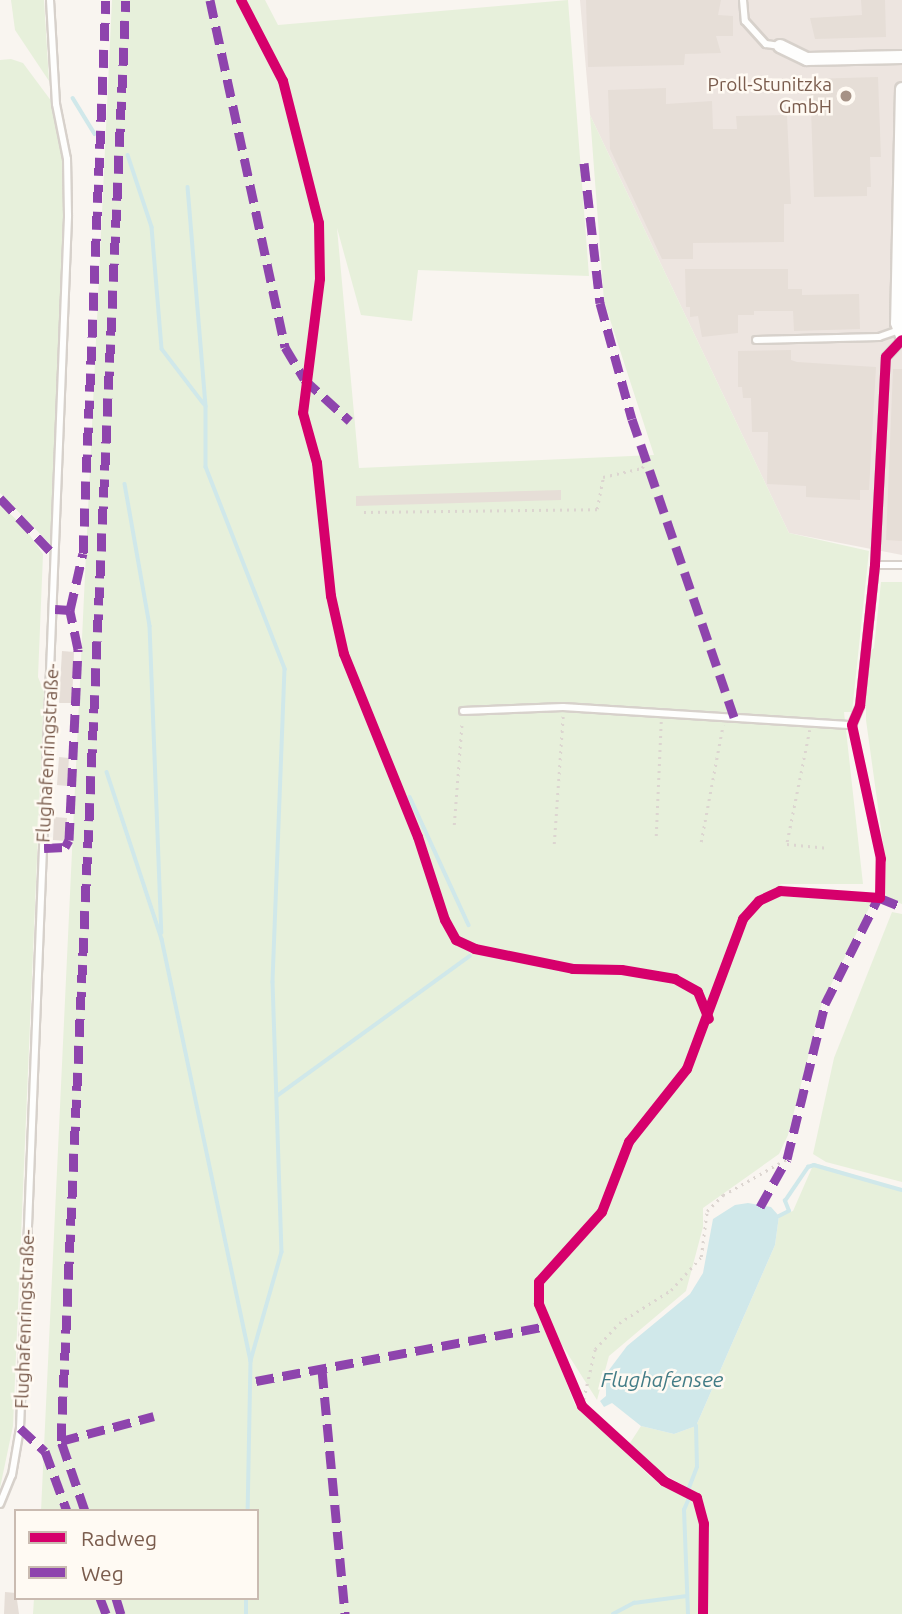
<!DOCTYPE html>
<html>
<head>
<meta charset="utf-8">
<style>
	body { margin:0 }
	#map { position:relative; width:902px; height:1614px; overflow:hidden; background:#f9f5f0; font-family:Ubuntu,sans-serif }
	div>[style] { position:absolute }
	.industrial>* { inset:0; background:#ede5e0 }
	.green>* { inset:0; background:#e7f0db }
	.water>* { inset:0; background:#d0e8ea }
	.stream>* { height:3.5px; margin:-1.75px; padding:0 1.75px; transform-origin:1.75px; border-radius:1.75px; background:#d0e8ea }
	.building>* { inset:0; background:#e6ded7 }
	.path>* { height:2.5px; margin-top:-1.25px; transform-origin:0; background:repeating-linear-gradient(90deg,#dcd5d0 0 2px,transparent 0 7px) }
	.roads { filter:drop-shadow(2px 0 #d7d1cb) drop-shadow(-2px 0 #d7d1cb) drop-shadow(0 2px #d7d1cb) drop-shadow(0 -2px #d7d1cb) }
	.service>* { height:6px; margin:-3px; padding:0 3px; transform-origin:3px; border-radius:3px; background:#fefefd }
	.minor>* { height:12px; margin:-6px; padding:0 6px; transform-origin:6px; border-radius:6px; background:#fefefd }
	.quiet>* { height:9px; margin-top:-4.5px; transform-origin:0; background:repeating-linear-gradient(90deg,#8e44ad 0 18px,transparent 0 27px) }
	.cycleway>* { height:10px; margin:-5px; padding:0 5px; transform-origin:5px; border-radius:5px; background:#d6006c }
	.dots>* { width:19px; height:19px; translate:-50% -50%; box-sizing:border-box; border:4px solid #fffaf3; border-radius:50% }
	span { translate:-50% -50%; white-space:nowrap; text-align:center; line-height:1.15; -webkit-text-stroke:5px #fffaf3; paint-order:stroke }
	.poi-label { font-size:19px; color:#7a5c4d }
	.right { translate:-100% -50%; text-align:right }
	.street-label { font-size:19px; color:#7a5c4d }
	.water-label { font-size:21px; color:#437c86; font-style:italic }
	.legend { position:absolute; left:14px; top:1509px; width:245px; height:91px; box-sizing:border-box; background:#fffaf3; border:2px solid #cabbb1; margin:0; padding:9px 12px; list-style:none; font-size:21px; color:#7a5c4d }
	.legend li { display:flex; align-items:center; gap:14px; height:35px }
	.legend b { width:35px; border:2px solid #cabbb1 }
</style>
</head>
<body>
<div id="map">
	<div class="industrial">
		<i style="clip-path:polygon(580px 0,902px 0,902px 555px,789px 533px,590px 115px)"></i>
	</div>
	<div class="green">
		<i style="clip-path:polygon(11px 0,44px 0,49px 81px,15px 30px)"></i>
		<i style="clip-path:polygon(112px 0,265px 0,278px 25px,568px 0,589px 276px,418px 270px,412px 321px,361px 315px,337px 228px,359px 468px,654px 455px,604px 301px,590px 115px,789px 533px,869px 551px,852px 712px,844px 712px,863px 884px,779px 884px,800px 893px,873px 900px,822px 1003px,788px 1135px,779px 1154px,703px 1208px,703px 1227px,686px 1291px,609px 1356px,597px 1400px,555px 1334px,548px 1335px,575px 1405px,652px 1478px,682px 1494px,683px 1485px,660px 1472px,630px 1443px,641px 1426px,674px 1434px,696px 1426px,775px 1245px,779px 1216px,793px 1211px,814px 1163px,902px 1189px,902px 1614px,33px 1614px,34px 1598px,257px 1598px,257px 1511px,41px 1511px)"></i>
		<i style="clip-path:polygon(11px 59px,23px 63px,52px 102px,63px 155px,64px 210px,50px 544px,0 493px,0 60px)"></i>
		<i style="clip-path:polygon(0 504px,24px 527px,43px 554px,38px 677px,44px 692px,13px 1426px,0 1488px)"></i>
		<i style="clip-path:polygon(881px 582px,902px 582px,902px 904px,888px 899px,885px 893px,886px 865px,866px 720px,866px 654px,874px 648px)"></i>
		<i style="clip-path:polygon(892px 912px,902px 914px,902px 1182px,826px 1162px,813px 1154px,834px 1058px)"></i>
	</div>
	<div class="water">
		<i style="clip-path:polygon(748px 1203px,771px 1207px,779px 1216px,775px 1245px,696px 1426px,674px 1434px,641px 1426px,612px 1403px,604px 1407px,600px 1401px,606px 1396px,606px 1374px,627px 1346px,690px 1294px,703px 1273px,713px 1219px,735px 1205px)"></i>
	</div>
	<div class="stream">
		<i style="left:73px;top:98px;width:42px;rotate:58.6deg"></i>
		<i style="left:128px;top:155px;width:76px;rotate:71.6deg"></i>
		<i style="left:152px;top:227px;width:122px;rotate:85.3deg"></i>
		<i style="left:162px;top:349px;width:69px;rotate:52.6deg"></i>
		<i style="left:188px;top:187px;width:220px;rotate:85.3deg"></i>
		<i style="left:206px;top:406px;width:61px;rotate:90deg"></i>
		<i style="left:206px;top:467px;width:217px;rotate:68.6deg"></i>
		<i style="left:285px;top:669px;width:313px;rotate:92.2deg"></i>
		<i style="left:273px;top:982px;width:270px;rotate:88.1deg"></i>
		<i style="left:282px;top:1252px;width:113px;rotate:105.9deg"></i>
		<i style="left:125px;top:484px;width:144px;rotate:80deg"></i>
		<i style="left:150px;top:626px;width:307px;rotate:87.8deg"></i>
		<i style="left:107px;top:772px;width:176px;rotate:71.8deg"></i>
		<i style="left:162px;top:939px;width:431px;rotate:78.1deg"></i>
		<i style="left:251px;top:1361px;width:150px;rotate:91.1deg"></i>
		<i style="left:410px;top:797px;width:141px;rotate:65.3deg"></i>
		<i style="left:277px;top:1096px;width:238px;rotate:-36deg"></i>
		<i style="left:779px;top:1216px;width:11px;rotate:-27deg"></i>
		<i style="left:789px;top:1211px;width:11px;rotate:-112deg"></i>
		<i style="left:785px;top:1201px;width:41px;rotate:-55.9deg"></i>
		<i style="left:808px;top:1167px;width:6px;rotate:-18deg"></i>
		<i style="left:814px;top:1165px;width:91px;rotate:15.9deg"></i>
		<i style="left:689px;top:1488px;width:22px;rotate:-69deg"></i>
		<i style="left:697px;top:1467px;width:41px;rotate:-91.4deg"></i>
		<i style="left:246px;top:1614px;width:16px;rotate:-90deg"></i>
		<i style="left:613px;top:1614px;width:24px;rotate:-28deg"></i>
		<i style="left:634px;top:1603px;width:53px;rotate:-7.5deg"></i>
		<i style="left:688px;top:1614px;width:104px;rotate:-92.2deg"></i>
		<i style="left:684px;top:1510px;width:13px;rotate:-67deg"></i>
	</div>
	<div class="building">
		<i style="clip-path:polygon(586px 0,721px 0,718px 15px,733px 16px,733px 36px,716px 36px,721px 53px,685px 54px,684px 65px,588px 67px)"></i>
		<i style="clip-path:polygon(861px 0,885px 0,886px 37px,815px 39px,810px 18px,862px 15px)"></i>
		<i style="clip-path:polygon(878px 77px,881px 157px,870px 157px,871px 187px,867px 187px,867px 196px,814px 197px,810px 79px)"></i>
		<i style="clip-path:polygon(666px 88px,666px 104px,712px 101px,713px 129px,737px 129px,736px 116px,787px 115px,791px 204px,784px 204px,784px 242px,693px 243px,693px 259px,662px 259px,610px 149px,608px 90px)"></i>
		<i style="clip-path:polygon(685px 269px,788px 269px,788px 289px,802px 289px,802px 295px,859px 294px,860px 329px,794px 331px,793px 311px,754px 311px,754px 315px,738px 315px,738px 333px,702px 337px,698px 316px,690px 317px,690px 307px,686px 307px)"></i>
		<i style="clip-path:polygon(791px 350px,791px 360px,797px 362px,876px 367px,869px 490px,860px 490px,860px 500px,806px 497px,806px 486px,767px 484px,768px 432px,752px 432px,751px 398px,743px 398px,742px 387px,738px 387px,738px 351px)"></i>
		<i style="clip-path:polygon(893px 369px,902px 369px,902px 541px,886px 540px)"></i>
		<i style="clip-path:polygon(561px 490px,561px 500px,356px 506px,356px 496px)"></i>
		<i style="clip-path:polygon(62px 651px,74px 652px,72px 703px,59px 703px)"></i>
		<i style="clip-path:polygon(59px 757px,69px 758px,67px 786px,57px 785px)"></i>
		<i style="clip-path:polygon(54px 817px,67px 818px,65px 841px,53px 840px)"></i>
		<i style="clip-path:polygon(5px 1592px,16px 1593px,19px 1614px,4px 1614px)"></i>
	</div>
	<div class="path">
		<i style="left:364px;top:512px;width:233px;rotate:-0.7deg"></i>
		<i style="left:597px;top:509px;width:33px;rotate:-79deg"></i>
		<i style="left:603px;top:477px;width:40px;rotate:-13deg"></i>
		<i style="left:642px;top:468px;width:12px;rotate:-59deg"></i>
		<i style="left:810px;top:730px;width:116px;rotate:101.4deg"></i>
		<i style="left:787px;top:844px;width:42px;rotate:5.4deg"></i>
		<i style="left:454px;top:825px;width:104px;rotate:-85.6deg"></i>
		<i style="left:656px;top:836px;width:115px;rotate:-87.5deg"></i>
		<i style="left:701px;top:842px;width:119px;rotate:-79.4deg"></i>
		<i style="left:554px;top:844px;width:130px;rotate:-86deg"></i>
		<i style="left:582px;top:1406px;width:58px;rotate:-77.2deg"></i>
		<i style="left:595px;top:1349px;width:35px;rotate:-47deg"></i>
		<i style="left:619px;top:1323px;width:62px;rotate:-32.4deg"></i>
		<i style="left:671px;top:1290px;width:45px;rotate:-47.7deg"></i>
		<i style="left:701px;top:1257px;width:46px;rotate:-82.6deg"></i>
		<i style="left:707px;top:1211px;width:23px;rotate:-45deg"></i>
		<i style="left:723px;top:1195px;width:73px;rotate:-29.4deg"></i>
	</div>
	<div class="roads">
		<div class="service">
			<i style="left:743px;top:0;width:21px;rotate:85deg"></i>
			<i style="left:745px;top:21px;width:31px;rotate:48deg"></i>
			<i style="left:766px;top:44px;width:14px;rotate:8deg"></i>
			<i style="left:756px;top:340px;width:123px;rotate:-1.4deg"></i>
			<i style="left:879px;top:337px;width:21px;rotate:-19deg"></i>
			<i style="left:875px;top:565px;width:27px"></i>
			<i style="left:463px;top:711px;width:100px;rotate:-2.3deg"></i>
			<i style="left:563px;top:707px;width:290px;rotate:3.6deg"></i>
			<i style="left:852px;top:725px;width:21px;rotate:-67deg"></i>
			<i style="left:860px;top:706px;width:142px;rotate:-83.9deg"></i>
			<i style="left:875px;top:565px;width:208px;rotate:-87deg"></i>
			<i style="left:886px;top:357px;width:23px;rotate:-47deg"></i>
			<i style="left:0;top:1504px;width:31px;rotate:-68deg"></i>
			<i style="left:12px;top:1475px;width:48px;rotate:-80.3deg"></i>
			<i style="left:20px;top:1428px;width:1214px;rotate:-87.73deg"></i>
			<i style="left:68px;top:215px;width:56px;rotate:-91deg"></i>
			<i style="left:67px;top:159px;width:56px;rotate:-101.3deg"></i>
			<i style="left:56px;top:104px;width:104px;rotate:-93.3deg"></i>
		</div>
		<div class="minor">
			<i style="left:780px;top:46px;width:30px;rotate:26deg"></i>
			<i style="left:807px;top:59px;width:95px;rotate:-1.2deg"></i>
			<i style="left:902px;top:89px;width:234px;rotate:91.2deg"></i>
			<i style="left:897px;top:323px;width:14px;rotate:69deg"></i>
		</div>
	</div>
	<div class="quiet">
		<i style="left:210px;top:0;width:355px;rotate:77.8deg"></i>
		<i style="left:285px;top:347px;width:37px;rotate:59deg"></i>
		<i style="left:304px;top:379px;width:62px;rotate:42.4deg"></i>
		<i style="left:584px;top:163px;width:141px;rotate:83.5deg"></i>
		<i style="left:600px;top:303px;width:120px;rotate:74.6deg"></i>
		<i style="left:632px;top:419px;width:317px;rotate:71.1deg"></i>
		<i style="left:0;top:498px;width:80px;rotate:46.5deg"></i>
		<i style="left:55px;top:609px;width:15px;rotate:4deg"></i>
		<i style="left:70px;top:610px;width:58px;rotate:-77.2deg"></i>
		<i style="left:83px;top:553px;width:553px;rotate:-87.62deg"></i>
		<i style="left:44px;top:848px;width:21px;rotate:-3deg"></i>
		<i style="left:65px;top:847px;width:8px;rotate:-60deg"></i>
		<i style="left:69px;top:840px;width:191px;rotate:-87.3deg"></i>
		<i style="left:78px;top:649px;width:40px;rotate:-102deg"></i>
		<i style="left:880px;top:898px;width:24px;rotate:22deg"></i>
		<i style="left:760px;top:1207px;width:55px;rotate:-60.6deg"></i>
		<i style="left:787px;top:1159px;width:160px;rotate:-76.2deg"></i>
		<i style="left:825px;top:1004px;width:125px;rotate:-63.4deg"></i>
		<i style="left:322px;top:1370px;width:245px;rotate:84.6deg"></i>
		<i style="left:256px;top:1381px;width:297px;rotate:-10.7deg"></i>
		<i style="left:20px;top:1428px;width:34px;rotate:43deg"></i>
		<i style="left:45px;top:1451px;width:64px;rotate:69.9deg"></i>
		<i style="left:61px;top:1441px;width:96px;rotate:-15deg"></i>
		<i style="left:85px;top:1511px;width:74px;rotate:-108.9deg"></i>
		<i style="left:61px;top:1441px;width:1442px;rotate:-87.42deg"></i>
		<i style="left:100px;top:1598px;width:17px;rotate:69deg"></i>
		<i style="left:116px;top:1598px;width:17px;rotate:73deg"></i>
	</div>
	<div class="cycleway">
		<i style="left:241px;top:0;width:91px;rotate:62.6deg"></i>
		<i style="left:283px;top:81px;width:146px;rotate:75.8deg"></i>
		<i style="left:319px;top:223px;width:56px;rotate:89deg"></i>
		<i style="left:320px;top:279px;width:135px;rotate:97.2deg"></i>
		<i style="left:303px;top:413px;width:52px;rotate:74.4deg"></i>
		<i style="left:317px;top:463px;width:134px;rotate:84deg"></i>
		<i style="left:331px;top:596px;width:59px;rotate:77.4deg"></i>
		<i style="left:344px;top:654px;width:197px;rotate:68deg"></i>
		<i style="left:418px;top:837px;width:87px;rotate:72deg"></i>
		<i style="left:445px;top:920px;width:23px;rotate:61deg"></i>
		<i style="left:456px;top:940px;width:21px;rotate:25deg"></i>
		<i style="left:475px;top:949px;width:100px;rotate:11.5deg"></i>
		<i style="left:573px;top:969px;width:49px;rotate:1.2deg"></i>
		<i style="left:622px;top:970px;width:54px;rotate:9.6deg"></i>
		<i style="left:675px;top:979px;width:26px;rotate:29deg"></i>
		<i style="left:698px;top:992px;width:29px;rotate:68deg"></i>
		<i style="left:703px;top:1614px;width:90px;rotate:-89.4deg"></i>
		<i style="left:704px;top:1524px;width:27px;rotate:-105deg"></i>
		<i style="left:697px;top:1498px;width:37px;rotate:-153deg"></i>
		<i style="left:664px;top:1481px;width:111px;rotate:-137.6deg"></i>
		<i style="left:582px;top:1406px;width:111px;rotate:-112.9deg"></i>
		<i style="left:539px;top:1304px;width:22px;rotate:-90deg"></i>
		<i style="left:539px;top:1282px;width:94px;rotate:-48deg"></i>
		<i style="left:602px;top:1212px;width:75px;rotate:-68.9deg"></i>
		<i style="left:629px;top:1142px;width:93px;rotate:-51.5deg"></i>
		<i style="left:687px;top:1069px;width:160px;rotate:-69.5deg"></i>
		<i style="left:743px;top:919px;width:24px;rotate:-48deg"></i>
		<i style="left:759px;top:901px;width:23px;rotate:-25deg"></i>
		<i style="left:780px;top:891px;width:100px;rotate:4deg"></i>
		<i style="left:880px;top:898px;width:39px;rotate:-89deg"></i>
		<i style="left:881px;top:859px;width:137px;rotate:-102.2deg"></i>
		<i style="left:852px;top:725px;width:21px;rotate:-67deg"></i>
		<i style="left:860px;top:706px;width:142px;rotate:-83.9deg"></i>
		<i style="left:875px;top:565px;width:208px;rotate:-87deg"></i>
		<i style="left:886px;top:357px;width:23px;rotate:-47deg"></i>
	</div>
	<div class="dots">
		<i style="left:846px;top:96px;background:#a69286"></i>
	</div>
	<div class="poi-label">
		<span class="right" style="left:832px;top:96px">Proll-Stunitzka<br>GmbH</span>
	</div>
	<div class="street-label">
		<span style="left:48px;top:753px;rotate:-87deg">Flughafenringstraße-</span>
		<span style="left:25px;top:1319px;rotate:-88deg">Flughafenringstraße-</span>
	</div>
	<div class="water-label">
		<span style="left:662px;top:1379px">Flughafensee</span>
	</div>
	<ul class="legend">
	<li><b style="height:9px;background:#d6006c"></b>Radweg</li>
	<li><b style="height:9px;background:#8e44ad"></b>Weg</li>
	</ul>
</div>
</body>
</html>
